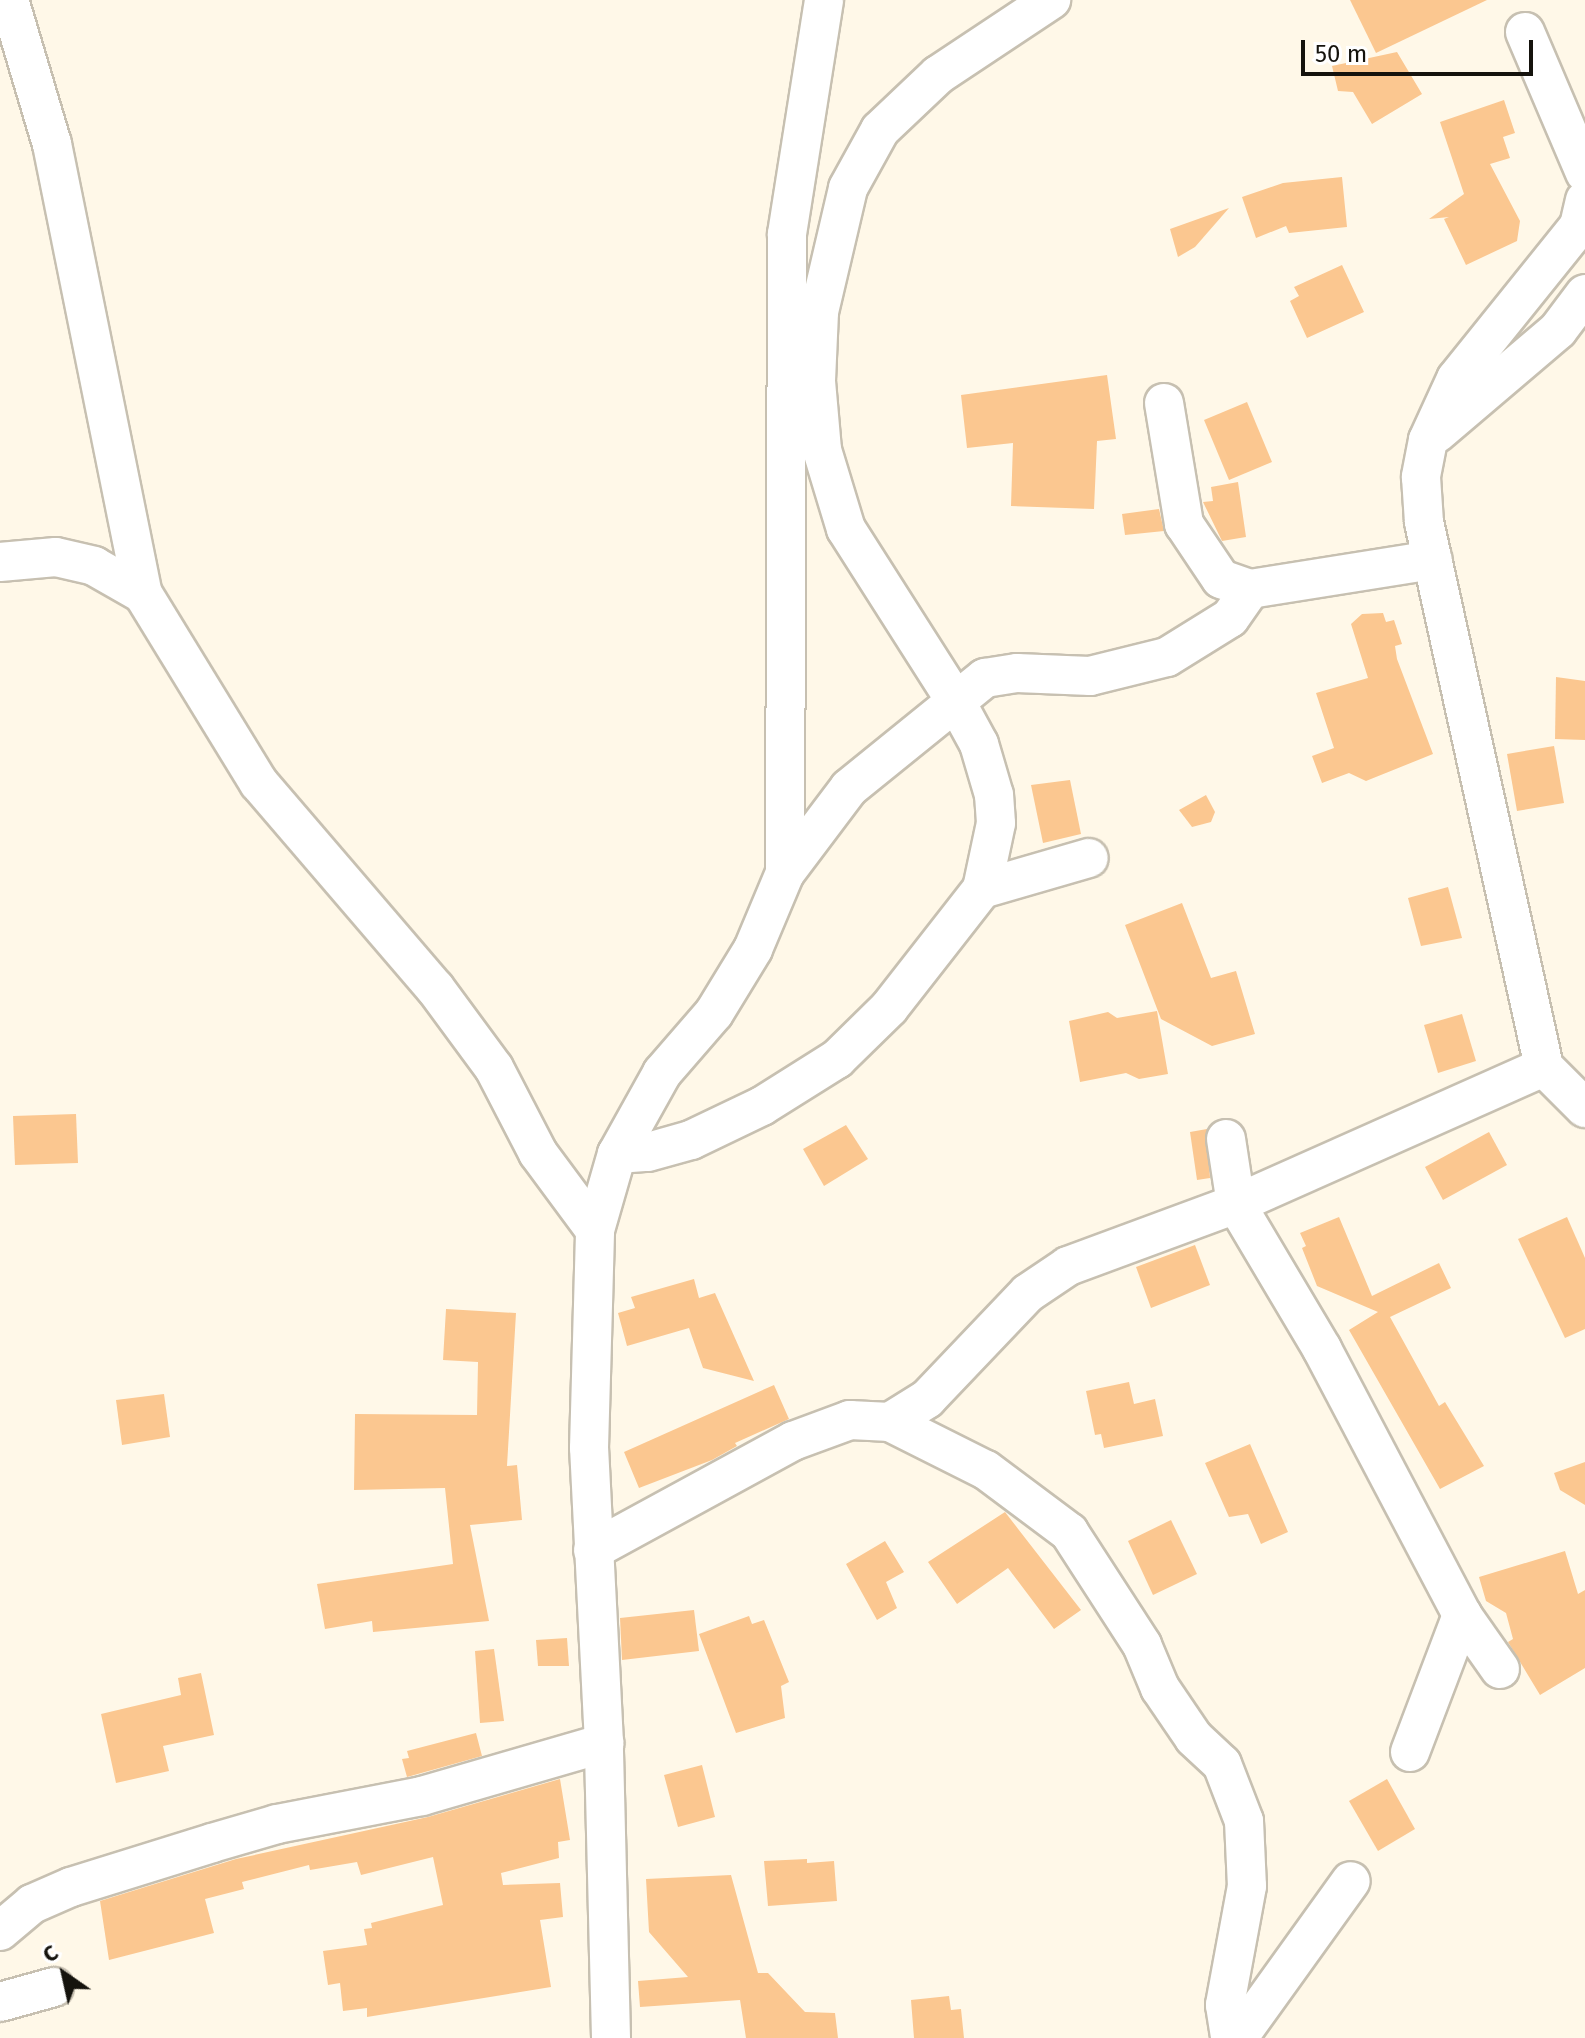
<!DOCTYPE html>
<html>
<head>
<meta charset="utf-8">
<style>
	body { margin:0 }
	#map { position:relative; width:1585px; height:2038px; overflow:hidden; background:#fff8e8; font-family:"Fira Sans",sans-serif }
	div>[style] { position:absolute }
	.building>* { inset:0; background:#fbc790 }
	.roads { filter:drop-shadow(2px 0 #c7c0b1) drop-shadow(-2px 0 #c7c0b1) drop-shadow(0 2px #c7c0b1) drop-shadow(0 -2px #c7c0b1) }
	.minor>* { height:38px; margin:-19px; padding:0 19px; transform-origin:19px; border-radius:19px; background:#fff }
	span { translate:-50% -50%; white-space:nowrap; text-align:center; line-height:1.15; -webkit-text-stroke:6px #fff; paint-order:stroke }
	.north { position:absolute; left:24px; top:1934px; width:80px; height:80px; -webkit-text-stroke:6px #fff; paint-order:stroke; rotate:326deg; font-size:22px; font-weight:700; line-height:32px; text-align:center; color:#15130d }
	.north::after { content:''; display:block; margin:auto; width:28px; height:36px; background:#15130d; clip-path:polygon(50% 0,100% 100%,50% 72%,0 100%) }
	.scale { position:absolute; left:1301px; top:40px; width:232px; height:36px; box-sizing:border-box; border:4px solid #15130d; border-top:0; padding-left:10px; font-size:24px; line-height:28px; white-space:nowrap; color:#15130d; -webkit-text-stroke:6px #fff; paint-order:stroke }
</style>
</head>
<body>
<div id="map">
	<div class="building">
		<i style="clip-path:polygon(1350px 0,1487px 0,1376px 53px)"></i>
		<i style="clip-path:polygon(1397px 52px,1422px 94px,1372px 124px,1353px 92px,1338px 91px,1332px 66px)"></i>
		<i style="clip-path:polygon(1504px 100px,1515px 133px,1503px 137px,1510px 158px,1490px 164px,1520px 221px,1517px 241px,1466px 265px,1444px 219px,1449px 217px,1429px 219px,1464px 194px,1440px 122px)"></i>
		<i style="clip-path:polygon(1342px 177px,1347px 227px,1289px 233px,1286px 226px,1256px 238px,1242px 197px,1283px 183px)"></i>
		<i style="clip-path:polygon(1229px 208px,1195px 247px,1178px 257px,1170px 229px)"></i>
		<i style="clip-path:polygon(1342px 265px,1364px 312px,1307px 338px,1290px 301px,1299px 296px,1294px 287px)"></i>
		<i style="clip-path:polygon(1107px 375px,1116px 439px,1097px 441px,1094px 509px,1011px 506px,1013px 443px,967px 448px,961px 395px)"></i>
		<i style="clip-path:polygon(1247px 402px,1272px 462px,1229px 480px,1204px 420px)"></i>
		<i style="clip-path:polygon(1238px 482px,1246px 537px,1222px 541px,1203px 502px,1213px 501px,1211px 487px)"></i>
		<i style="clip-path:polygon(1159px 509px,1164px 531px,1125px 535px,1122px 514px)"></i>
		<i style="clip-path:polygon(1383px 613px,1386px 622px,1394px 620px,1402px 644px,1395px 646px,1397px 659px,1433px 754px,1366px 781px,1349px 773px,1322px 783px,1312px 756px,1334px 748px,1316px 693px,1368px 678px,1351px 624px,1362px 614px)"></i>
		<i style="clip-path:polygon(1556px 677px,1585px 681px,1585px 740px,1555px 739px)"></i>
		<i style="clip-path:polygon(1554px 746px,1564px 803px,1517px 811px,1507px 754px)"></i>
		<i style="clip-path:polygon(1070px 780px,1081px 834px,1043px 843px,1031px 785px)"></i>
		<i style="clip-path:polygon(1206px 795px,1215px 812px,1211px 822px,1192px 827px,1179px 810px)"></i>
		<i style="clip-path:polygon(1448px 887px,1462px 938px,1421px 946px,1408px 898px)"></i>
		<i style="clip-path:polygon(1182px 903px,1211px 978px,1236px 971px,1255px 1034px,1212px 1046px,1161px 1019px,1125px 925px)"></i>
		<i style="clip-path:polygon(1157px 1011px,1168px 1074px,1139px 1079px,1126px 1073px,1080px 1082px,1069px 1021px,1108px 1012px,1117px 1018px)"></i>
		<i style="clip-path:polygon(1462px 1014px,1476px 1061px,1438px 1073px,1424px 1025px)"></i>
		<i style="clip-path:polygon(76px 1114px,78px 1163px,15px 1165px,13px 1116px)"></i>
		<i style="clip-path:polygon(846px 1125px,868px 1159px,824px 1186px,803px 1149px)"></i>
		<i style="clip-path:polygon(1207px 1129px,1210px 1178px,1197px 1180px,1190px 1132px)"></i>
		<i style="clip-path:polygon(1489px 1132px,1507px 1165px,1443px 1200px,1425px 1167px)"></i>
		<i style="clip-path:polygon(1339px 1217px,1372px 1296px,1439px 1263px,1451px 1288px,1390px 1317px,1439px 1406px,1445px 1402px,1484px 1466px,1440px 1489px,1349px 1330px,1378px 1312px,1317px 1286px,1302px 1248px,1306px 1246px,1300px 1233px)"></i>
		<i style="clip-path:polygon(1567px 1217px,1585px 1258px,1585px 1329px,1565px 1338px,1518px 1239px)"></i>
		<i style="clip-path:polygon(1195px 1245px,1210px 1285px,1151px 1308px,1136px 1267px)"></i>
		<i style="clip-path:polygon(694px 1279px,699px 1298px,715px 1293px,754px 1381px,703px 1368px,689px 1328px,627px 1346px,618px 1313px,635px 1308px,631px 1297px)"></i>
		<i style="clip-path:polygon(446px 1309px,516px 1313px,507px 1466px,517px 1465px,522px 1520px,470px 1525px,489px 1621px,373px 1632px,372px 1621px,325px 1629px,317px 1584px,453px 1564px,445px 1488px,354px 1490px,355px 1414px,477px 1415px,478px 1362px,443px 1360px)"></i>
		<i style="clip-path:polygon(1129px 1382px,1134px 1404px,1155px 1399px,1163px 1436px,1104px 1448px,1101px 1434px,1095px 1435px,1086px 1391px)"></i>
		<i style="clip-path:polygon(774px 1385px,789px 1419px,735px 1443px,737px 1446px,712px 1460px,639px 1488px,624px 1452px)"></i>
		<i style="clip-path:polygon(164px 1394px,170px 1437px,122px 1445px,116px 1400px)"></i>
		<i style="clip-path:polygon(1250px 1444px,1288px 1532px,1261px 1544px,1248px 1514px,1229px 1517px,1205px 1463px)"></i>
		<i style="clip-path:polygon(1585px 1462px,1585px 1505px,1560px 1490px,1554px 1473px)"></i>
		<i style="clip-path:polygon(1005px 1512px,1081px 1610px,1054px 1629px,1008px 1568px,957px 1604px,928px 1562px)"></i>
		<i style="clip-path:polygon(1171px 1520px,1197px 1574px,1153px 1595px,1128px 1541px)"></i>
		<i style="clip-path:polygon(885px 1541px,904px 1572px,886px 1582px,897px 1608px,877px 1620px,846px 1564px)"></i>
		<i style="clip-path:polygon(1565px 1551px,1578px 1594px,1585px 1590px,1585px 1668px,1540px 1695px,1508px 1642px,1513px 1639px,1506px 1613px,1486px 1601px,1479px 1577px)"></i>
		<i style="clip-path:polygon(694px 1610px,699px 1651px,622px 1660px,620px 1618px)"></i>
		<i style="clip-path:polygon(749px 1616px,752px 1624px,764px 1620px,789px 1682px,781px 1686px,785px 1718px,736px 1733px,699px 1634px)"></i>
		<i style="clip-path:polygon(567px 1638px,569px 1666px,538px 1666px,536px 1640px)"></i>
		<i style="clip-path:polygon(494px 1649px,504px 1721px,480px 1723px,475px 1651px)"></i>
		<i style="clip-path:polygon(201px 1673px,214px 1735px,163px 1746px,169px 1771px,116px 1783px,101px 1714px,181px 1695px,178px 1678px)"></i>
		<i style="clip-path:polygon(476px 1733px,482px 1756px,407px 1777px,402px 1759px,409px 1758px,407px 1751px)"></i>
		<i style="clip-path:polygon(702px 1765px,715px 1817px,678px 1827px,664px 1775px)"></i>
		<i style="clip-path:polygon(560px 1779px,570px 1840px,558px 1842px,559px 1858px,501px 1873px,503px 1885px,560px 1883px,563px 1917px,540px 1920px,551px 1987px,367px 2017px,367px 2008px,343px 2011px,340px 1983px,328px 1985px,323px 1951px,367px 1945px,364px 1929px,372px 1928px,371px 1923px,443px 1905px,433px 1857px,361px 1875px,357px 1862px,310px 1870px,309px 1865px,242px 1882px,244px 1889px,205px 1899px,214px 1933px,109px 1960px,100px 1901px,236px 1859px,428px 1817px)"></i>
		<i style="clip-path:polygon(1387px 1779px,1415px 1829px,1378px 1851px,1349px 1801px)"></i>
		<i style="clip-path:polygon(807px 1859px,807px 1863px,834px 1861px,837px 1901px,768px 1906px,764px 1861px)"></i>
		<i style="clip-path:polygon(731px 1875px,758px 1973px,768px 1973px,805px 2012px,835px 2013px,838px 2038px,746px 2038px,740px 2000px,640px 2007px,638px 1981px,688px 1977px,649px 1932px,646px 1879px)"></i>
		<i style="clip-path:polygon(949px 1996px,951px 2010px,961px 2009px,964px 2038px,914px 2038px,911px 2000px)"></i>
	</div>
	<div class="roads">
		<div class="minor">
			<i style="left:9px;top:0;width:150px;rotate:73.4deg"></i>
			<i style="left:52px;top:144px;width:459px;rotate:78.6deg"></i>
			<i style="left:143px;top:594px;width:222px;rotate:58.5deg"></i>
			<i style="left:259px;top:783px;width:270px;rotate:49.4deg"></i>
			<i style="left:435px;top:988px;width:99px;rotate:53.6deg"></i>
			<i style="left:494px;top:1068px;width:96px;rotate:62.6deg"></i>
			<i style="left:538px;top:1153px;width:96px;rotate:53.5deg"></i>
			<i style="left:1525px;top:32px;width:153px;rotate:66.9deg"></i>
			<i style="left:1585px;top:200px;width:27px;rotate:103deg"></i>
			<i style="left:1579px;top:226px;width:196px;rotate:128.8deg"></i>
			<i style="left:1456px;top:379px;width:67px;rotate:114.7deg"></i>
			<i style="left:1428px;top:440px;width:38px;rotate:101deg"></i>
			<i style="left:1421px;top:477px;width:45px;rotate:86.2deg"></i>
			<i style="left:1424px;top:522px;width:558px;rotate:77.58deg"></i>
			<i style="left:1544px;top:1067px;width:58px;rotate:45deg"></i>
			<i style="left:1164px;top:403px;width:123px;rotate:80.6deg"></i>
			<i style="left:1184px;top:524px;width:66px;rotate:56.1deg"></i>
			<i style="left:1221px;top:579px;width:31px;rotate:19deg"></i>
			<i style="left:1250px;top:589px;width:185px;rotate:-9deg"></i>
			<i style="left:1437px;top:433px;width:159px;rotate:-40.4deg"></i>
			<i style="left:1558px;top:330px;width:45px;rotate:-53.1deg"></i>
			<i style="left:0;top:562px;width:56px;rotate:-5.1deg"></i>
			<i style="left:56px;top:557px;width:39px;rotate:13deg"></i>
			<i style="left:94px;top:566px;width:56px;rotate:29.7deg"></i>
			<i style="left:785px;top:873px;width:639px;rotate:-89.82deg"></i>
			<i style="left:787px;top:234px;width:237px;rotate:-81deg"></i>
			<i style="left:982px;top:889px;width:111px;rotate:-16.2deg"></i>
			<i style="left:1226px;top:1139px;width:66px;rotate:81.3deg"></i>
			<i style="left:1236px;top:1204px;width:169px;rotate:59.3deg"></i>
			<i style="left:1322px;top:1349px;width:301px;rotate:62.2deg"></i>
			<i style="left:1462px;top:1615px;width:66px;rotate:54.9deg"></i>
			<i style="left:617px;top:1154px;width:31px;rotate:-4deg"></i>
			<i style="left:648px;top:1152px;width:45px;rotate:-15.6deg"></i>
			<i style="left:691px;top:1140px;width:79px;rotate:-25.6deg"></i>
			<i style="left:762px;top:1106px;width:89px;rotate:-32.1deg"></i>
			<i style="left:837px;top:1059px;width:73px;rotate:-44.4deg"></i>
			<i style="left:889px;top:1008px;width:151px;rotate:-52deg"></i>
			<i style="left:982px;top:889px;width:67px;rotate:-78deg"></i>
			<i style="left:996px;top:823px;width:28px;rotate:-94deg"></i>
			<i style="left:994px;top:795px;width:53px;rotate:-106.4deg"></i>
			<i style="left:979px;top:744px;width:50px;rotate:-118.6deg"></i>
			<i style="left:955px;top:700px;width:203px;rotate:-122.5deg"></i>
			<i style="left:846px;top:529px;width:83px;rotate:-106.9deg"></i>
			<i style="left:822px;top:450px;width:69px;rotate:-95deg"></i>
			<i style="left:816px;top:381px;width:69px;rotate:-87.5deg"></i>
			<i style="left:819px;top:312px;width:127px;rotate:-76.8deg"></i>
			<i style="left:848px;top:188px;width:66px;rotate:-61.1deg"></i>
			<i style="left:880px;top:130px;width:80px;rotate:-43.5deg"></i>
			<i style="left:938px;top:75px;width:136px;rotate:-33.6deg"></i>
			<i style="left:890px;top:1422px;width:44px;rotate:-31.9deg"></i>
			<i style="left:927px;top:1399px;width:146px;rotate:-46.4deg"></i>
			<i style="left:1028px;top:1293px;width:48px;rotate:-34deg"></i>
			<i style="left:1068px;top:1266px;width:179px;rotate:-20.3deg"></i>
			<i style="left:1236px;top:1204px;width:337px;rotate:-24deg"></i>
			<i style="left:593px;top:1550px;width:228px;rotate:-28.6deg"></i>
			<i style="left:793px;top:1441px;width:61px;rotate:-20.2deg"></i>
			<i style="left:850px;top:1420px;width:40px;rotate:2.9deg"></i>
			<i style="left:890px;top:1422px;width:107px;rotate:26.6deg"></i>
			<i style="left:986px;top:1470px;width:104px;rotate:36.8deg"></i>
			<i style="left:1069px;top:1532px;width:135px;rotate:57.1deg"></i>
			<i style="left:1142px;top:1645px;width:47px;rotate:67.3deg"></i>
			<i style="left:1160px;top:1688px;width:60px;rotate:55.8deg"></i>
			<i style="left:1194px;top:1738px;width:38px;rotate:43deg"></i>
			<i style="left:1222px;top:1764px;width:61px;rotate:68.9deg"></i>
			<i style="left:1244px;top:1821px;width:65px;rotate:87.4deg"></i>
			<i style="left:1247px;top:1886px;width:121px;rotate:100.5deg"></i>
			<i style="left:1225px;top:2005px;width:33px;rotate:81deg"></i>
			<i style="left:1410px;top:1752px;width:147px;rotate:-69.2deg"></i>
			<i style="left:0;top:1931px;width:42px;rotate:-40.2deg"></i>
			<i style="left:32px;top:1904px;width:43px;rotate:-23.6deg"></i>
			<i style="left:71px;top:1887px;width:148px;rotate:-17.3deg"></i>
			<i style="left:212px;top:1843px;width:68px;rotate:-16.3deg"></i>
			<i style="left:277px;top:1824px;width:148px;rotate:-10.9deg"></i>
			<i style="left:422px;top:1796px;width:190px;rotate:-16.2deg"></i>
			<i style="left:0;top:2002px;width:56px;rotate:-15.5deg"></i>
			<i style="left:611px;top:2038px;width:295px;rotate:-91.4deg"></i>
			<i style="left:604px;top:1743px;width:295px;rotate:-92.9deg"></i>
			<i style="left:589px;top:1448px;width:218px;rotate:-88.4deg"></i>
			<i style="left:595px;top:1230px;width:79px;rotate:-73.9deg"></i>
			<i style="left:617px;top:1154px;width:93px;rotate:-60.9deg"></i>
			<i style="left:662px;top:1073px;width:79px;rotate:-49.1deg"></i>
			<i style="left:714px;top:1013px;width:75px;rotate:-58.6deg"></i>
			<i style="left:753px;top:949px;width:82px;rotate:-67.2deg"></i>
			<i style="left:785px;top:873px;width:106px;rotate:-53deg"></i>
			<i style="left:849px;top:788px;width:175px;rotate:-39deg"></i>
			<i style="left:985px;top:678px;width:32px;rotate:-9deg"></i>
			<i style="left:1017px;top:673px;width:73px;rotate:2.4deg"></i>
			<i style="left:1090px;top:676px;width:79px;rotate:-13.9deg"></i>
			<i style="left:1167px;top:657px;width:74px;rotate:-31.8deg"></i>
			<i style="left:1230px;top:618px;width:35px;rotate:-55deg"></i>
			<i style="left:1238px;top:2038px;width:193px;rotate:-54.3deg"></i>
		</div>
	</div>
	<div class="north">С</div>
	<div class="scale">50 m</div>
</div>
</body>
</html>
